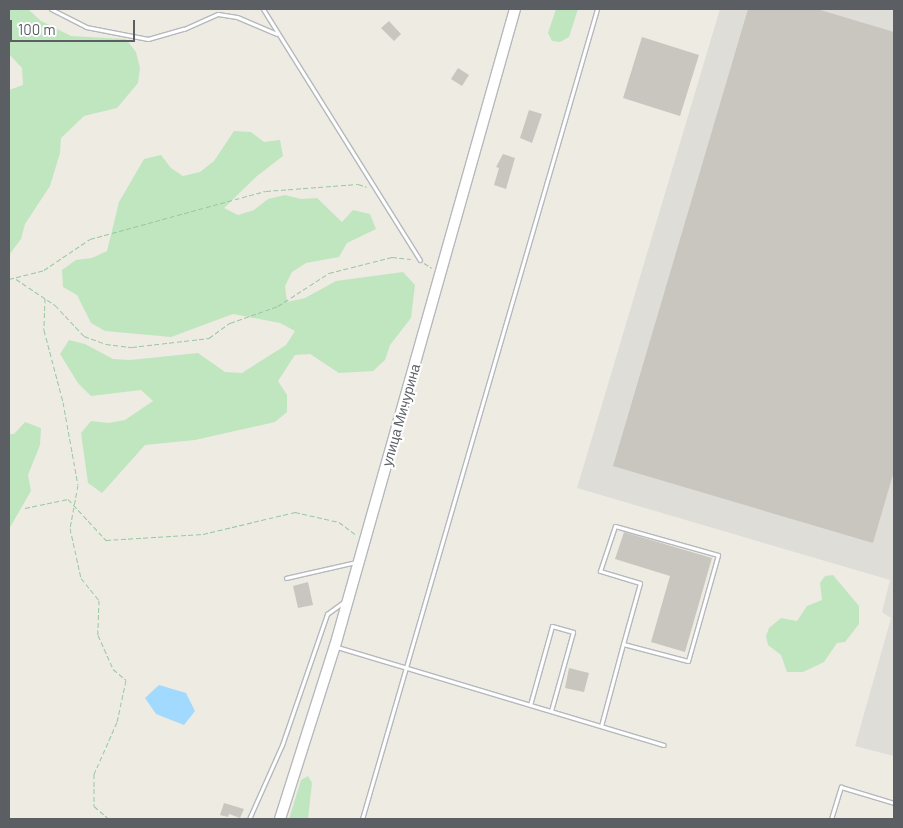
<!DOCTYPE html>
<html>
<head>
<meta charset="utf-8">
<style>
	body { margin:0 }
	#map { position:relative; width:903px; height:828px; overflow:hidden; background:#eeebe3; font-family:Barlow,sans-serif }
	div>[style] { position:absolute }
	.industrial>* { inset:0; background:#dfddd7 }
	.green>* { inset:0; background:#c0e6bf }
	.water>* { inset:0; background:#a2d9ff }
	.building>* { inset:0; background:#c9c6c0 }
	.path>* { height:1px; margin-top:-0.5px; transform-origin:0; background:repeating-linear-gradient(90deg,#98c7a4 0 5px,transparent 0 7.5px) }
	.roads { filter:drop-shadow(1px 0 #b5b9bd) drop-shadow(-1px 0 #b5b9bd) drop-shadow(0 1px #b5b9bd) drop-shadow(0 -1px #b5b9bd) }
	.lane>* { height:3px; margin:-1.5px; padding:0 1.5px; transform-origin:1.5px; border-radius:1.5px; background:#fff }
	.secondary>* { height:10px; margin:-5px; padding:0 5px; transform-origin:5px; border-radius:5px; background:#fff }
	span { translate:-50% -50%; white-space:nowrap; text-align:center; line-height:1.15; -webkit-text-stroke:4px #fff; paint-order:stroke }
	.street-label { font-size:14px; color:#5b5f64 }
	.frame { position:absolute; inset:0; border:10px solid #5b5f64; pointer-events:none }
	.scale { position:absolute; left:10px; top:20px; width:125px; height:22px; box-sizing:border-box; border:2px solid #5b5f64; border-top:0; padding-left:6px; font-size:15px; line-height:18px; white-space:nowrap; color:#5b5f64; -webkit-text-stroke:4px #fff; paint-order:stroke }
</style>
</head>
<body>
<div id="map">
	<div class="industrial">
		<i style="clip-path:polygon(720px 9px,894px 9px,894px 756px,855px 746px,891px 618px,882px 612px,890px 580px,577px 488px)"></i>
	</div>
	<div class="green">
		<i style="clip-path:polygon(9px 9px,28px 9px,41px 21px,71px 36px,126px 39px,136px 52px,140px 68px,138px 83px,117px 108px,84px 116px,61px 138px,60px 153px,50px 186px,25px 224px,21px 239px,9px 255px,9px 90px,23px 85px,22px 68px,9px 54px)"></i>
		<i style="clip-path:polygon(556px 9px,578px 9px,569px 37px,560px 42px,552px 41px,548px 33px)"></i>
		<i style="clip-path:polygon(234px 131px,251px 132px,264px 142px,280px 140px,283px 156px,257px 176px,224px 208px,238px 215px,254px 210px,268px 199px,285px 195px,301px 199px,317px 198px,342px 222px,353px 210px,370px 214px,376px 229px,347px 243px,339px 257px,306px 263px,292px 272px,285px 286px,287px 302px,305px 298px,336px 281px,403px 272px,415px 285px,411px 318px,390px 345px,385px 360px,373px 371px,339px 373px,310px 354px,295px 355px,278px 381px,287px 395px,287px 412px,275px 422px,195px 440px,145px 445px,102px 493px,88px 483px,81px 433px,91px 421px,108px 423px,125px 420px,153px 401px,141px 390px,91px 396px,78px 383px,60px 354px,69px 340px,85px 344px,113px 359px,130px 360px,198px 353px,225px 372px,242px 373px,286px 345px,295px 331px,280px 323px,233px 314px,171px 337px,105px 331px,91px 323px,77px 295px,63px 287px,62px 270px,76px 260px,92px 258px,107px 251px,119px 202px,144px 159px,161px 155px,171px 168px,183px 176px,200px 172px,214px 161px)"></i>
		<i style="clip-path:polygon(25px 422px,41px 428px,40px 445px,28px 475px,31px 491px,9px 529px,9px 434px,14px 434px)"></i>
		<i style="clip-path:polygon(833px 575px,859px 606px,859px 624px,845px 642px,837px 643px,824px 662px,803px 672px,787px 672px,781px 655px,768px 645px,766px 636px,769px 628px,781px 618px,797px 621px,807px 606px,822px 600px,820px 583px,825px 576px)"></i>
		<i style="clip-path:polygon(308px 776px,312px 783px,308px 819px,289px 819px,301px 780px)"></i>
	</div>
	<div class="water">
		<i style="clip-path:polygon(159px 685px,186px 693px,195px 711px,184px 725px,156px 714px,145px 698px)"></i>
	</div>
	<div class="building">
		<i style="clip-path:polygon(748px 9px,817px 9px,894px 32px,894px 471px,873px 543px,613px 466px)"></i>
		<i style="clip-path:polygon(389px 21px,401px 34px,394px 41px,381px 28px)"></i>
		<i style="clip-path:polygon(642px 37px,699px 55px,680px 116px,623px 98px)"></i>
		<i style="clip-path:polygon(458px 68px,469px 75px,462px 86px,451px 79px)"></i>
		<i style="clip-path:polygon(529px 110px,542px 114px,532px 143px,520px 138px)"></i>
		<i style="clip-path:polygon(503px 154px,515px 158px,506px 189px,494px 185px,499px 168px,496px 167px)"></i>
		<i style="clip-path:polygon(624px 532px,712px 558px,685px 652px,651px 642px,670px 576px,615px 559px)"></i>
		<i style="clip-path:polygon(308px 582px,313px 605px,298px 608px,293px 586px)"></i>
		<i style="clip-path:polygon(569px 668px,589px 673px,584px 692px,565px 688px)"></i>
		<i style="clip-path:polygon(224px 803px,244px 809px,240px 818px,229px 814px,228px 817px,220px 815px)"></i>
	</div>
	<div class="path">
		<i style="left:424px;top:263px;width:9px;rotate:32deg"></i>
		<i style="left:9px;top:279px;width:36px;rotate:-14deg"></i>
		<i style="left:44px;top:270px;width:55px;rotate:-34deg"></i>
		<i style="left:90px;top:239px;width:182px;rotate:-15.3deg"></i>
		<i style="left:266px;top:191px;width:92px;rotate:-4.4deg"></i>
		<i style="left:358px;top:184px;width:9px;rotate:18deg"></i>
		<i style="left:16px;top:279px;width:47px;rotate:33.7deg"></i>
		<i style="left:55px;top:305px;width:42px;rotate:46.9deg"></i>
		<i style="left:84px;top:336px;width:23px;rotate:20deg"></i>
		<i style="left:106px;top:344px;width:26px;rotate:7deg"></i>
		<i style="left:132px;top:347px;width:78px;rotate:-6.7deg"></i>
		<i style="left:209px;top:338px;width:26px;rotate:-36deg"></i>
		<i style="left:230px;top:323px;width:51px;rotate:-19.5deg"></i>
		<i style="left:278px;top:306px;width:61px;rotate:-32.9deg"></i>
		<i style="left:329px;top:273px;width:65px;rotate:-14.3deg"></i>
		<i style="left:392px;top:257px;width:19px;rotate:6deg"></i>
		<i style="left:45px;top:298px;width:32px;rotate:92deg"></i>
		<i style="left:44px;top:330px;width:74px;rotate:75.2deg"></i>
		<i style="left:63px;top:402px;width:84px;rotate:79.8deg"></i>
		<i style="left:78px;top:485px;width:44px;rotate:100.5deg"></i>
		<i style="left:70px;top:528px;width:51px;rotate:77.6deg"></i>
		<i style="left:81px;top:578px;width:28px;rotate:51deg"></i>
		<i style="left:99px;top:600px;width:35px;rotate:92deg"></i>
		<i style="left:98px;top:635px;width:37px;rotate:66deg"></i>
		<i style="left:113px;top:669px;width:17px;rotate:40deg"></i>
		<i style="left:126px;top:680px;width:43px;rotate:102.1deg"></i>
		<i style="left:117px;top:722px;width:57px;rotate:113.9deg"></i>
		<i style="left:94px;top:774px;width:32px;rotate:90deg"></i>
		<i style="left:94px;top:806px;width:20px;rotate:41deg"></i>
		<i style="left:25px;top:508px;width:44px;rotate:-11.8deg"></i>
		<i style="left:68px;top:499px;width:56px;rotate:47.2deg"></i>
		<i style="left:106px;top:540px;width:97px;rotate:-3.5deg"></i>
		<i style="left:203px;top:534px;width:95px;rotate:-13.4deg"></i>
		<i style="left:295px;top:512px;width:45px;rotate:12.8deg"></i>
		<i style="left:339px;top:522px;width:21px;rotate:37deg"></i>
	</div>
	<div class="roads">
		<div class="lane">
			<i style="left:51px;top:9px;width:39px;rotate:27deg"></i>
			<i style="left:86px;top:27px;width:63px;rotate:11deg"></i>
			<i style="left:148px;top:39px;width:37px;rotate:-16deg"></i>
			<i style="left:184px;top:29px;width:37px;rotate:-24deg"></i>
			<i style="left:218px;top:14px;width:19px;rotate:9deg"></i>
			<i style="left:237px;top:17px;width:43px;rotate:23deg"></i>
			<i style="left:263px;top:9px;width:296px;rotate:58deg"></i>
			<i style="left:286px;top:578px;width:72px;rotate:-12.9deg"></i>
			<i style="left:337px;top:647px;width:341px;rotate:16.7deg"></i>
			<i style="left:530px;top:705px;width:82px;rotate:-74.4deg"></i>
			<i style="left:552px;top:626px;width:22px;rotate:16deg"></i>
			<i style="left:573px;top:632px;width:82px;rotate:105.6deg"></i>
			<i style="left:601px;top:726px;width:85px;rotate:-75deg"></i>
			<i style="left:623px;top:644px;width:63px;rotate:-74.4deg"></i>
			<i style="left:640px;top:583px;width:42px;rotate:-163.3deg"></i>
			<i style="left:600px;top:571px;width:47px;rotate:-71.6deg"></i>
			<i style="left:615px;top:526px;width:107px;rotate:15.7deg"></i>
			<i style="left:718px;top:555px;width:110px;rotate:105.8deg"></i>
			<i style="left:688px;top:661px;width:67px;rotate:-165.3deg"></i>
			<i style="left:249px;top:819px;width:81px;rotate:-66deg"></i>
			<i style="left:282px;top:745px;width:139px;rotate:-71deg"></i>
			<i style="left:327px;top:614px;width:22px;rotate:-36deg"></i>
			<i style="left:362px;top:819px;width:843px;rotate:-73.82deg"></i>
			<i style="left:831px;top:819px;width:34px;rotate:-73deg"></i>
			<i style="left:841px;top:787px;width:55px;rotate:16.8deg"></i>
		</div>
		<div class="secondary">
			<i style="left:280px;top:819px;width:182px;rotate:-72.4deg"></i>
			<i style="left:335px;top:646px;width:662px;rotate:-74.22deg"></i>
		</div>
	</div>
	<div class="street-label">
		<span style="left:401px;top:415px;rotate:-74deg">улица Мичурина</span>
	</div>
	<div class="frame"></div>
	<div class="scale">100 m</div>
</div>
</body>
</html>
